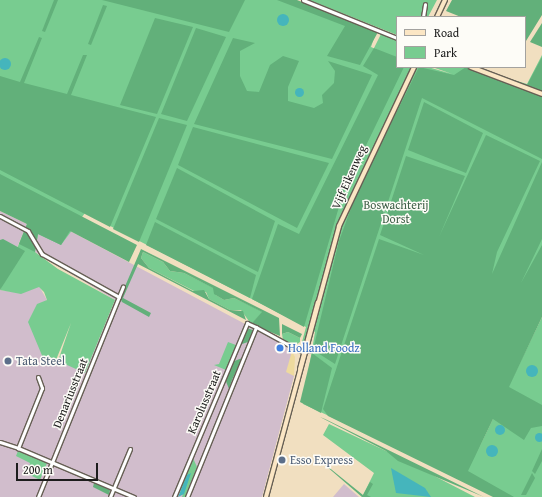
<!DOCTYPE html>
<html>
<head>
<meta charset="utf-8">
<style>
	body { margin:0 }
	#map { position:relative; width:542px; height:497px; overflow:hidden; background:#f1dfc0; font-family:"Gentium Book Plus",serif }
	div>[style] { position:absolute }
	.industrial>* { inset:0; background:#d1bdcc }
	.green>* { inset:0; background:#78cc90 }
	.forest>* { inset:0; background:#62b07a }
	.sand>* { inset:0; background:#eeda9e }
	.water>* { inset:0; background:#45b5bc }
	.round { border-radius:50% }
	.roads { filter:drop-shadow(1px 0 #676055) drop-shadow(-1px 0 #676055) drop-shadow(0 1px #676055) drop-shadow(0 -1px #676055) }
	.street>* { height:3px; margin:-1.5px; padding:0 1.5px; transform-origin:1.5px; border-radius:1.5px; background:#fff }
	.secondary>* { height:4px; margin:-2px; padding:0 2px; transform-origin:2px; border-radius:2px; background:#fbe6c4 }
	.dots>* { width:11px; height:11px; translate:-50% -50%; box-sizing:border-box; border:2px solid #fdfcf7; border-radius:50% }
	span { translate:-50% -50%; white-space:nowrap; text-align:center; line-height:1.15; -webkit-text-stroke:3px #fdfcf7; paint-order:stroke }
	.street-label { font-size:12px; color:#1c1c1c }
	.park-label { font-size:12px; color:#41624a }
	.shop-label { font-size:12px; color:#366cbe }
	.left { translate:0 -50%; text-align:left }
	.service-label { font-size:12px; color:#4e5e75 }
	.legend { position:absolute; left:396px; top:16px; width:130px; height:52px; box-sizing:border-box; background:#fdfcf7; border:1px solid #a3a29f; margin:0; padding:5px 7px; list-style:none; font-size:12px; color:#1c1c1c }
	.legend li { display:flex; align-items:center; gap:8px; height:20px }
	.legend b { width:20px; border:1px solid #a3a29f }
	.scale { position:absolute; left:16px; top:463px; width:82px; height:18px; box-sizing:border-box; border:2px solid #1c1c1c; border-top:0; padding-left:5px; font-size:12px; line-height:14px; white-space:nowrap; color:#1c1c1c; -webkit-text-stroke:3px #fdfcf7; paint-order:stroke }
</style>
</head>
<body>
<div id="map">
	<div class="industrial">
		<i style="clip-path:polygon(0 211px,27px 224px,0 288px)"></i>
		<i style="clip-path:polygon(70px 231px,292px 349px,294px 376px,262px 497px,0 497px,0 290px,21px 293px,39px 286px,47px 300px,38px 308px,47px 364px,50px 357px,85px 372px,115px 300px,35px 252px,38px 234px)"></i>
		<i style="clip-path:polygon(344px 484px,359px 497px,333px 497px)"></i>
	</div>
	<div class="green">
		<i style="clip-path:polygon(0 0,293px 0,376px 32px,371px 47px,378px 50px,374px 48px,381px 34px,397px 41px,397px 67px,428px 67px,452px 74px,432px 67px,471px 67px,527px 84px,542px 55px,542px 311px,476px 454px,542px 317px,542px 497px,505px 497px,303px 404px,315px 332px,309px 329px,306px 342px,302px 342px,306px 327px,85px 213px,61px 245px,38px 234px,35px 252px,58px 269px,115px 300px,85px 373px,58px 361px,71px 323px,56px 360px,50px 357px,46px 365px,28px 322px,37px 304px,47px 300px,44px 292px,39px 287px,21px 294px,0 290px,27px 224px,0 202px)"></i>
		<i style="clip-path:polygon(309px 0,437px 0,428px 17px,397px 17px,397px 35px)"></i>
		<i style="clip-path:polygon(143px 252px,163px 262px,170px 271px,184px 273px,214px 288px,216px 295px,224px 300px,234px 298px,263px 312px,251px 324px,241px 310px,230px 310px,209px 299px,206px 292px,194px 291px,149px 268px,141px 258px)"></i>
		<i style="clip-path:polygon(288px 332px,300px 338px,300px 342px,294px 346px,283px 340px,282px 334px)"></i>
		<i style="clip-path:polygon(228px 342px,236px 345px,226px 370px,214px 365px,219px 364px)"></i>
		<i style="clip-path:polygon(329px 424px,386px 451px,475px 497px,362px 497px,374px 473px,323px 435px)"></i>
		<i style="clip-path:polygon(18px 451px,47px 463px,40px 480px,28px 474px,30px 463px,16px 456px)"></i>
		<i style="clip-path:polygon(193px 458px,197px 467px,185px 497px,182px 497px,190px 473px,177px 497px)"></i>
	</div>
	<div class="forest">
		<i style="clip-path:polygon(54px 0,58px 0,45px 32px,42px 31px)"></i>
		<i style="clip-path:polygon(102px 0,245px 0,229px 32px)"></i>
		<i style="clip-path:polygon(277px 0,297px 0,378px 32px,360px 65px,327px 56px,345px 26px)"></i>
		<i style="clip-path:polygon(452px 0,542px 0,542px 15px,526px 41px,525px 17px,461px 17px,446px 11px)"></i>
		<i style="clip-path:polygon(103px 5px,107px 6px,91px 45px,88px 44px)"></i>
		<i style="clip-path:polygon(155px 18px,193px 27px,157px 114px,120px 105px)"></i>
		<i style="clip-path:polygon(542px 23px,542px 47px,530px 42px)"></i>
		<i style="clip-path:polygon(196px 28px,226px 37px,187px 121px,161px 114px)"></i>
		<i style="clip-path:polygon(39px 37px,42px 38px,24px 83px,67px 94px,83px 55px,87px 55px,71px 95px,156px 117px,110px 227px,0 170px,0 76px,20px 82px)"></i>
		<i style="clip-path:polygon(233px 38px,255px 43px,240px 51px,240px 76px,247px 91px,259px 92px,270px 65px,283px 56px,299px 61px,288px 87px,288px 101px,314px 108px,323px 103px,322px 95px,334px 83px,335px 71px,328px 61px,372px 75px,332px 159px,194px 124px)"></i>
		<i style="clip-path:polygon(374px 48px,397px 57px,397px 67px,404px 67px,343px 193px,304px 327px,252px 299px,278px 224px,299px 234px,378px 75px,363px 66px)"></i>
		<i style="clip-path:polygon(542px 57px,542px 91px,527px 85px)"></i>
		<i style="clip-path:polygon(419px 67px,454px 75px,466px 67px,542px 96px,542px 159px,422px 98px,335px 364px,313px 350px,339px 241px,357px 192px)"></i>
		<i style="clip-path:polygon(424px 102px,483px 133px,466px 173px,408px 150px)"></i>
		<i style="clip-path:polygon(159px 118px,187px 125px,139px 242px,113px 229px)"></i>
		<i style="clip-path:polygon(193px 127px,329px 163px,297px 228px,178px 165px)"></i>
		<i style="clip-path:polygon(486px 135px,540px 161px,497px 252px,492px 274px,542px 162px,542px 239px,521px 283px,542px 245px,542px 317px,509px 387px,542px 405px,542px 426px,531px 428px,524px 440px,493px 419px,468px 471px,514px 497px,493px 497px,328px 416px,323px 409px,379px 239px,424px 255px,380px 235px,406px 156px,465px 176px,439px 237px)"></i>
		<i style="clip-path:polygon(177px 168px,275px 221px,258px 272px,156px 219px)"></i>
		<i style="clip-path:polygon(0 174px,137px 245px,129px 262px,70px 231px,61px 245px,38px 234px,35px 252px,19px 244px,27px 224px,0 211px)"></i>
		<i style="clip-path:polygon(155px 222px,256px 275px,250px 298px,146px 245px)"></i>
		<i style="clip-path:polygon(3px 239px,25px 251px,0 290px,0 240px)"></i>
		<i style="clip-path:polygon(141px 249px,279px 318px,280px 336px,251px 324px,262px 312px,234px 298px,224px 300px,214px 294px,213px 288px,184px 273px,170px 271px,163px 262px,143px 252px,141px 258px,149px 268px,193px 291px,204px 290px,209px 299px,230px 310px,243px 311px,246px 320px,138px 264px,123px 298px,151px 313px,149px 317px,122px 302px,120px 298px)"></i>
		<i style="clip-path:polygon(282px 324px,302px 334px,300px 338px,288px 332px,282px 334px)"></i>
		<i style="clip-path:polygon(246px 328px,253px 330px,248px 342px,239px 345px)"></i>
		<i style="clip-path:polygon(312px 353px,332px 368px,321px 413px,300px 402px)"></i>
		<i style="clip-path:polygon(242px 358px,232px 380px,229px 389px,225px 379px,232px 362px)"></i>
		<i style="clip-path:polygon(320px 417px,325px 419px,484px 497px,398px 461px,386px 451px)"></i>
		<i style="clip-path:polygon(542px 449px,542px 461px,535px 474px,532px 471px)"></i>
		<i style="clip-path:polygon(311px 453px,363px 495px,370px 482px,373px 484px,367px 495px,371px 497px,362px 497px)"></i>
		<i style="clip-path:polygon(532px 473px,535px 478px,526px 495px,521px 495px)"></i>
		<i style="clip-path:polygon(94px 483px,110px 490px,109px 495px,93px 487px)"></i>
	</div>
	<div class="sand">
		<i style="clip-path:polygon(292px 351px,295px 357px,294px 376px,286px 372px)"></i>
	</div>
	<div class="water">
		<i class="round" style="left:277px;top:14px;width:12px;height:12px"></i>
		<i class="round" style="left:-1px;top:58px;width:12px;height:12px"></i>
		<i class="round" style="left:294.5px;top:87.5px;width:9px;height:9px"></i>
		<i class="round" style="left:526px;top:365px;width:12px;height:12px"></i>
		<i class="round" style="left:495px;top:425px;width:10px;height:10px"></i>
		<i class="round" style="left:534.5px;top:432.5px;width:9px;height:9px"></i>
		<i class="round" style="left:486px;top:445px;width:12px;height:12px"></i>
		<i style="clip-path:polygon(391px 468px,425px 488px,431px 497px,396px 493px)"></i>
		<i style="clip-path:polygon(191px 473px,184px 494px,178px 497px,187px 475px)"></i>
	</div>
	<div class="roads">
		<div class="street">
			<i style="left:303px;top:0;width:101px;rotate:22deg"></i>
			<i style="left:423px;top:17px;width:13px;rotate:-81deg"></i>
			<i style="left:0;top:216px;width:32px;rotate:28deg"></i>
			<i style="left:28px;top:231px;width:27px;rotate:59deg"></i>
			<i style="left:42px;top:254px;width:88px;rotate:29.2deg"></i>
			<i style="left:296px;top:348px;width:9px;rotate:6deg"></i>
			<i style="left:38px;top:377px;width:12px;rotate:70deg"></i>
			<i style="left:42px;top:388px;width:65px;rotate:111.8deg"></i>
			<i style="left:18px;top:448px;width:126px;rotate:22.9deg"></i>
			<i style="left:0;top:442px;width:19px;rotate:18deg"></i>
			<i style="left:38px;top:497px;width:227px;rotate:-68deg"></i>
			<i style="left:110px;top:497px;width:52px;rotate:-67.4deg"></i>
			<i style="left:174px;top:497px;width:189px;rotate:-67.2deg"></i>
			<i style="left:247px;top:323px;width:10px;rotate:24deg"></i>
			<i style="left:187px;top:497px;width:183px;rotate:-67.9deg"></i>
			<i style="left:256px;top:327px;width:48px;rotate:28.7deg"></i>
			<i style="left:298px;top:350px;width:10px;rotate:6deg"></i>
		</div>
		<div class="secondary">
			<i style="left:437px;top:17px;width:19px;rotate:-65deg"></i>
			<i style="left:471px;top:67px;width:76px;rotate:20.8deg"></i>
			<i style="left:300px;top:369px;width:69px;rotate:-75deg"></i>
			<i style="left:266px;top:497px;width:281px;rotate:-74.9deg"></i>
			<i style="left:339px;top:226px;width:176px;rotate:-64.7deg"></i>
		</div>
	</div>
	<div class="dots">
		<i style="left:280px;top:348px;background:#3f7fe0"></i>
		<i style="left:8px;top:361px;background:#5c6f8a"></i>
		<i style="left:282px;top:460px;background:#5c6f8a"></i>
	</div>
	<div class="street-label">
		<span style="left:349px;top:177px;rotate:-66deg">Vijf Eikenweg</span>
		<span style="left:70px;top:393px;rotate:-68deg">Denariusstraat</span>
		<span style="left:204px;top:402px;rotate:-67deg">Karolusstraat</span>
	</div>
	<div class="park-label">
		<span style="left:396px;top:212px">Boswachterij<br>Dorst</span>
	</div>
	<div class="shop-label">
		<span class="left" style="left:288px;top:348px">Holland Foodz</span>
	</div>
	<div class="service-label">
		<span class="left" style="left:16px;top:361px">Tata Steel</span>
		<span class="left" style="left:290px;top:460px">Esso Express</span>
	</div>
	<ul class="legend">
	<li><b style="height:5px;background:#fbe6c4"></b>Road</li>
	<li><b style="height:11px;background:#78cc90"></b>Park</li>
	</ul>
	<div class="scale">200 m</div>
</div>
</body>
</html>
